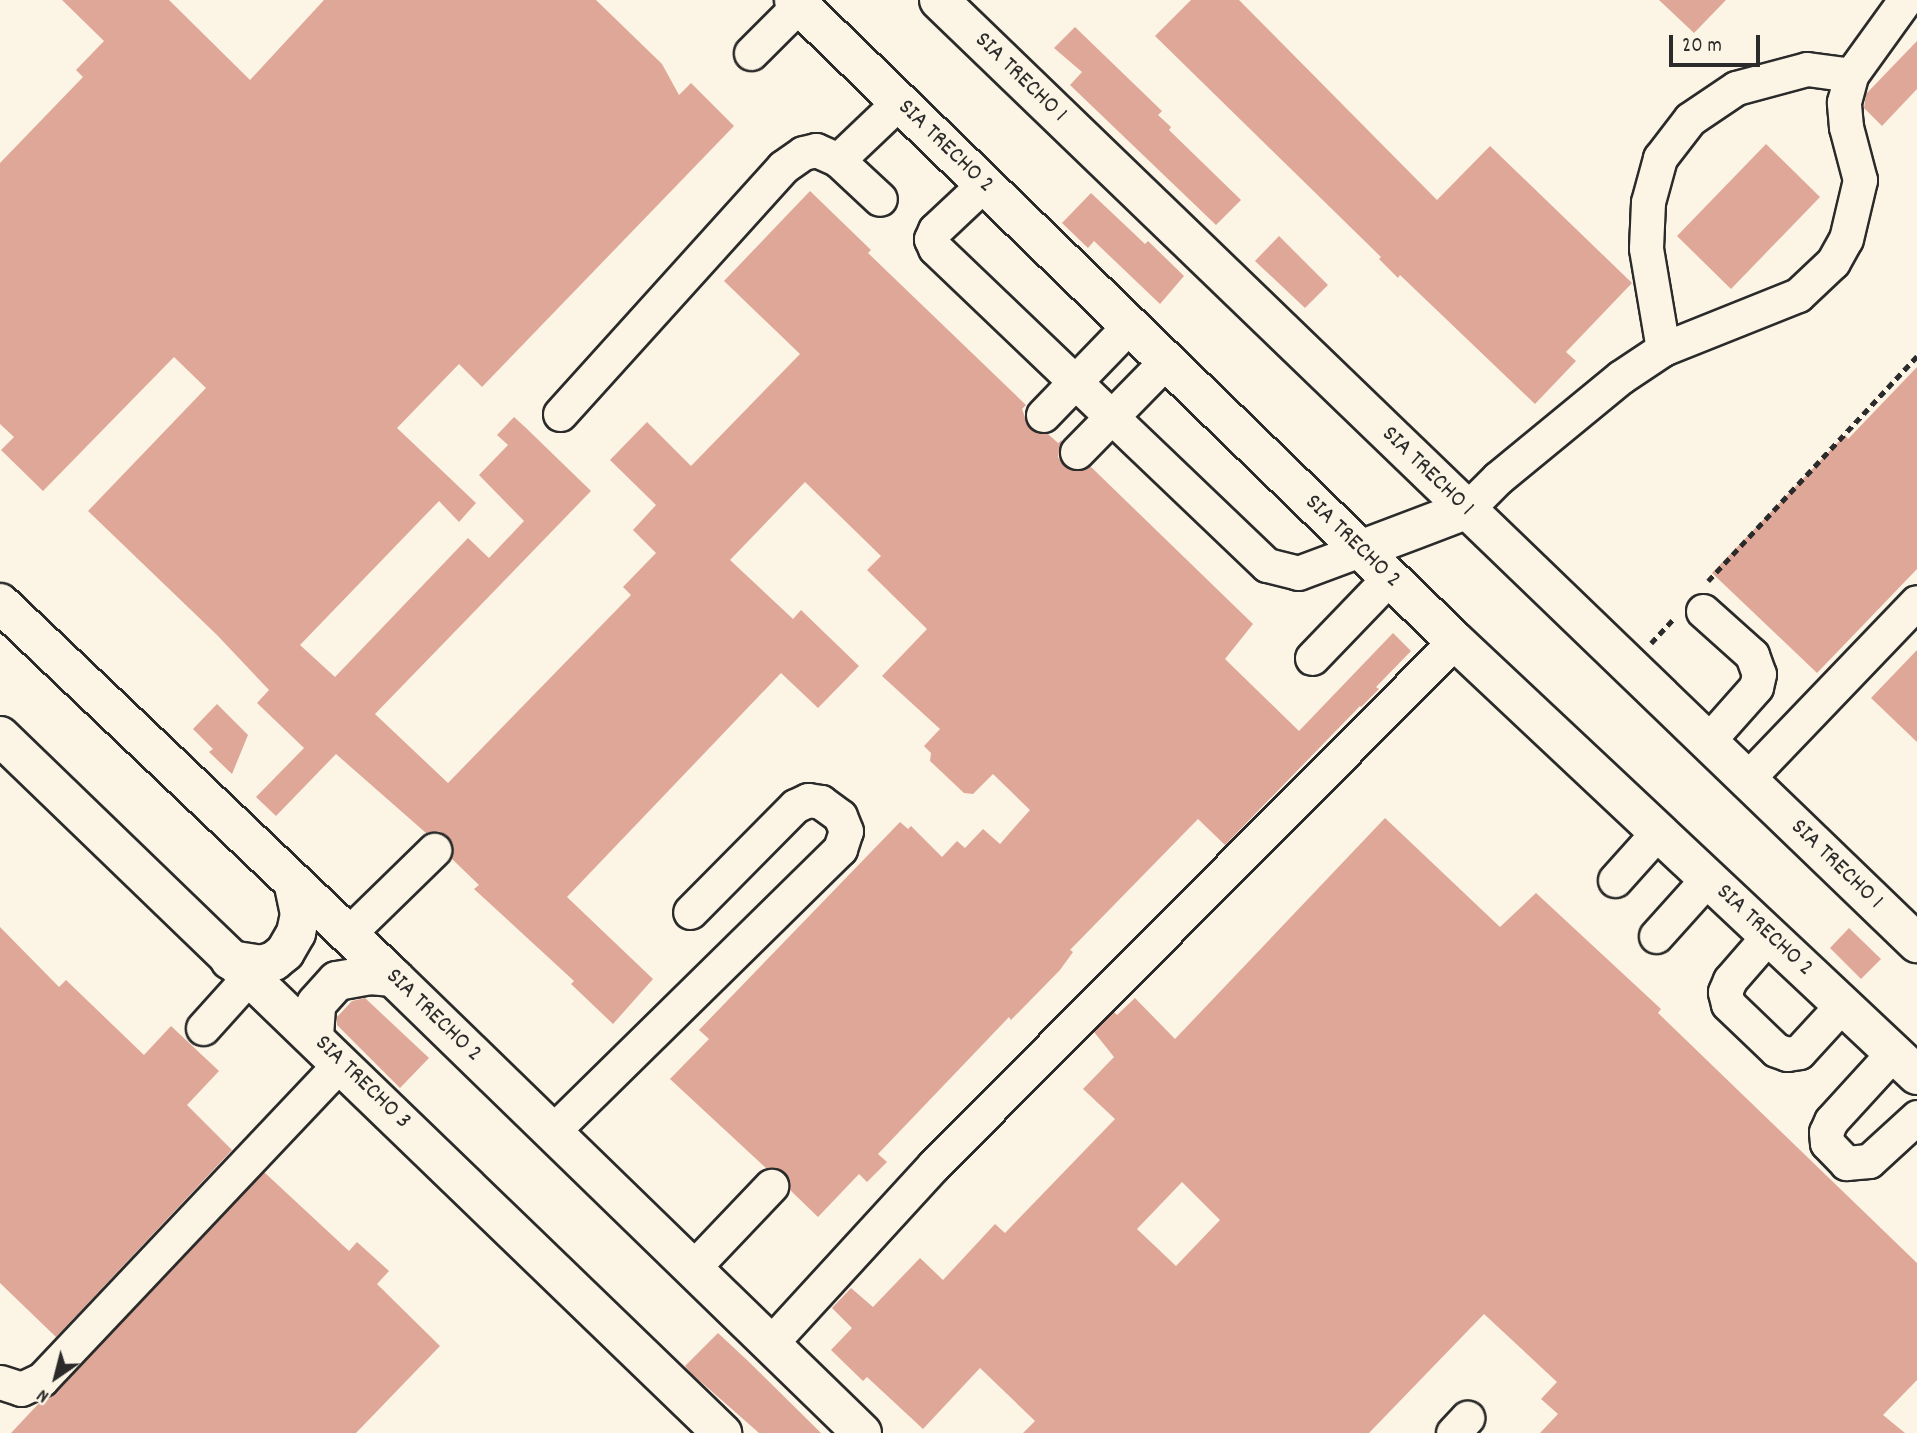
<!DOCTYPE html>
<html>
<head>
<meta charset="utf-8">
<style>
	body { margin:0 }
	#map { position:relative; width:1917px; height:1433px; overflow:hidden; background:#fcf5e5; font-family:Dekko,sans-serif }
	div>[style] { position:absolute }
	.building>* { inset:0; background:#dfa797 }
	.path>* { height:4.5px; margin-top:-2.25px; transform-origin:0; background:repeating-linear-gradient(90deg,#2b2b2b 0 7px,transparent 0 12px) }
	.roads { filter:drop-shadow(2px 0 #2b2b2b) drop-shadow(-2px 0 #2b2b2b) drop-shadow(0 2px #2b2b2b) drop-shadow(0 -2px #2b2b2b) }
	.minor>* { height:33px; margin:-16.5px; padding:0 16.5px; transform-origin:16.5px; border-radius:16.5px; background:#fcf5e5 }
	.major>* { height:38px; margin:-19px; padding:0 19px; transform-origin:19px; border-radius:19px; background:#fcf5e5 }
	span { translate:-50% -50%; white-space:nowrap; text-align:center; line-height:1.15; -webkit-text-stroke:6px #fcf5e5; paint-order:stroke }
	.street-label { font-size:24px; color:#2b2b2b }
	.north { position:absolute; left:21px; top:1342px; width:70px; height:70px; -webkit-text-stroke:5px #fcf5e5; paint-order:stroke; rotate:215deg; font-size:19px; font-weight:700; line-height:28px; text-align:center; color:#2b2b2b }
	.north::after { content:''; display:block; margin:auto; width:24px; height:32px; background:#2b2b2b; clip-path:polygon(50% 0,100% 100%,50% 72%,0 100%) }
	.scale { position:absolute; left:1669px; top:35px; width:91px; height:32px; box-sizing:border-box; border:4px solid #2b2b2b; border-top:0; padding-left:9px; font-size:21px; line-height:24px; white-space:nowrap; color:#2b2b2b; -webkit-text-stroke:5px #fcf5e5; paint-order:stroke }
</style>
</head>
<body>
<div id="map">
	<div class="building">
		<i style="clip-path:polygon(62px 0,169px 0,250px 80px,324px 0,596px 0,662px 64px,679px 95px,691px 83px,734px 126px,482px 387px,459px 364px,397px 428px,476px 503px,459px 522px,439px 501px,300px 645px,335px 677px,468px 538px,489px 558px,524px 521px,479px 475px,508px 445px,497px 435px,514px 417px,525px 427px,591px 491px,375px 714px,448px 783px,631px 595px,623px 587px,656px 553px,633px 530px,656px 505px,610px 460px,647px 422px,691px 466px,800px 354px,724px 281px,810px 191px,871px 250px,868px 253px,1026px 405px,1022px 409px,1029px 428px,1038px 433px,1048px 434px,1058px 443px,1062px 440px,1058px 457px,1064px 466px,1073px 471px,1090px 466px,1253px 624px,1225px 659px,1299px 731px,1393px 633px,1411px 651px,1376px 687px,1379px 689px,1361px 707px,1360px 706px,1225px 845px,1198px 819px,1070px 950px,1073px 952px,1060px 970px,1011px 1020px,1009px 1017px,878px 1154px,887px 1162px,867px 1182px,859px 1174px,818px 1217px,790px 1190px,789px 1180px,784px 1172px,766px 1168px,670px 1079px,709px 1039px,699px 1030px,900px 822px,908px 829px,911px 826px,942px 857px,957px 841px,965px 848px,983px 829px,1000px 844px,1030px 810px,993px 774px,973px 794px,964px 793px,930px 761px,931px 753px,924px 746px,940px 729px,882px 676px,927px 629px,867px 570px,881px 556px,805px 482px,730px 560px,793px 619px,801px 610px,859px 666px,818px 708px,781px 673px,567px 897px,653px 979px,613px 1024px,571px 984px,574px 981px,474px 889px,479px 885px,451px 858px,453px 846px,447px 836px,439px 831px,426px 833px,336px 754px,276px 816px,256px 797px,304px 748px,257px 703px,269px 690px,217px 635px,88px 511px,206px 388px,174px 357px,43px 491px,1px 450px,14px 437px,0 424px,0 163px,83px 77px,76px 70px,104px 41px)"></i>
		<i style="clip-path:polygon(1191px 0,1239px 0,1437px 200px,1490px 146px,1632px 283px,1566px 352px,1576px 361px,1535px 404px,1400px 275px,1398px 278px,1379px 259px,1381px 257px,1155px 36px)"></i>
		<i style="clip-path:polygon(1659px 0,1726px 0,1694px 33px)"></i>
		<i style="clip-path:polygon(1075px 27px,1162px 111px,1158px 115px,1171px 127px,1169px 130px,1241px 200px,1216px 225px,1070px 85px,1082px 72px,1054px 48px)"></i>
		<i style="clip-path:polygon(1917px 41px,1917px 89px,1882px 126px,1864px 108px,1866px 94px)"></i>
		<i style="clip-path:polygon(1766px 144px,1820px 197px,1731px 289px,1677px 236px)"></i>
		<i style="clip-path:polygon(1091px 193px,1145px 244px,1148px 241px,1184px 276px,1160px 304px,1094px 241px,1088px 248px,1062px 223px)"></i>
		<i style="clip-path:polygon(1279px 236px,1328px 285px,1305px 308px,1255px 261px)"></i>
		<i style="clip-path:polygon(1917px 367px,1917px 569px,1817px 673px,1712px 573px,1845px 435px,1848px 439px)"></i>
		<i style="clip-path:polygon(1917px 650px,1917px 742px,1871px 698px)"></i>
		<i style="clip-path:polygon(217px 704px,248px 735px,232px 774px,209px 752px,213px 749px,193px 729px)"></i>
		<i style="clip-path:polygon(evenodd,1385px 818px,1500px 927px,1536px 893px,1661px 1009px,1658px 1013px,1917px 1263px,1917px 1380px,1883px 1415px,1905px 1433px,1540px 1433px,1558px 1414px,1541px 1399px,1557px 1382px,1484px 1314px,1369px 1433px,1023px 1433px,1035px 1421px,980px 1368px,923px 1429px,867px 1377px,863px 1381px,831px 1350px,852px 1328px,832px 1308px,851px 1288px,873px 1307px,920px 1258px,943px 1280px,995px 1224px,1005px 1233px,1115px 1119px,1083px 1089px,1114px 1057px,1094px 1032px,1114px 1012px,1117px 1015px,1135px 998px,1175px 1039px,1385px 818px,1182px 1182px,1220px 1220px,1176px 1266px,1137px 1229px,1182px 1182px)"></i>
		<i style="clip-path:polygon(0 927px,59px 987px,66px 980px,144px 1055px,171px 1026px,219px 1071px,187px 1105px,232px 1150px,56px 1337px,0 1283px)"></i>
		<i style="clip-path:polygon(1849px 928px,1881px 959px,1861px 979px,1830px 948px)"></i>
		<i style="clip-path:polygon(365px 998px,429px 1058px,400px 1088px,337px 1025px,337px 1017px,352px 1001px)"></i>
		<i style="clip-path:polygon(264px 1172px,349px 1251px,357px 1242px,389px 1271px,377px 1284px,440px 1346px,356px 1433px,11px 1433px,42px 1400px,56px 1392px)"></i>
		<i style="clip-path:polygon(718px 1333px,748px 1361px,821px 1433px,759px 1433px,692px 1374px,685px 1366px)"></i>
	</div>
	<div class="path">
		<i style="left:1708px;top:581px;width:307px;rotate:-47.1deg"></i>
		<i style="left:1651px;top:643px;width:34px;rotate:-47deg"></i>
	</div>
	<div class="roads">
		<div class="minor">
			<i style="left:751px;top:53px;width:68px;rotate:-45deg"></i>
			<i style="left:838px;top:160px;width:84px;rotate:-43.6deg"></i>
			<i style="left:984px;top:184px;width:67px;rotate:136.8deg"></i>
			<i style="left:935px;top:230px;width:10px;rotate:114deg"></i>
			<i style="left:931px;top:239px;width:10px;rotate:66deg"></i>
			<i style="left:935px;top:248px;width:459px;rotate:43.7deg"></i>
			<i style="left:1267px;top:565px;width:32px;rotate:14deg"></i>
			<i style="left:1298px;top:573px;width:66px;rotate:-20.4deg"></i>
			<i style="left:1663px;top:349px;width:102px;rotate:-99.6deg"></i>
			<i style="left:1646px;top:248px;width:46px;rotate:-87.5deg"></i>
			<i style="left:1648px;top:202px;width:46px;rotate:-74.7deg"></i>
			<i style="left:1660px;top:158px;width:49px;rotate:-52.4deg"></i>
			<i style="left:1690px;top:119px;width:55px;rotate:-34deg"></i>
			<i style="left:1736px;top:88px;width:73px;rotate:-15deg"></i>
			<i style="left:1807px;top:69px;width:44px;rotate:7.8deg"></i>
			<i style="left:560px;top:414px;width:333px;rotate:-47.9deg"></i>
			<i style="left:783px;top:167px;width:24px;rotate:-35deg"></i>
			<i style="left:803px;top:153px;width:13px;rotate:-13deg"></i>
			<i style="left:816px;top:150px;width:24px;rotate:24deg"></i>
			<i style="left:838px;top:160px;width:57px;rotate:42.9deg"></i>
			<i style="left:1043px;top:415px;width:124px;rotate:-46deg"></i>
			<i style="left:1077px;top:452px;width:127px;rotate:-45.6deg"></i>
			<i style="left:1466px;top:510px;width:45px;rotate:-45deg"></i>
			<i style="left:1498px;top:478px;width:159px;rotate:-39.4deg"></i>
			<i style="left:1621px;top:377px;width:50px;rotate:-33.7deg"></i>
			<i style="left:1663px;top:349px;width:145px;rotate:-21.8deg"></i>
			<i style="left:1798px;top:295px;width:48px;rotate:-43.3deg"></i>
			<i style="left:1833px;top:262px;width:26px;rotate:-61deg"></i>
			<i style="left:1846px;top:239px;width:61px;rotate:-76.7deg"></i>
			<i style="left:1860px;top:180px;width:55px;rotate:-104.8deg"></i>
			<i style="left:1846px;top:127px;width:25px;rotate:-95deg"></i>
			<i style="left:1844px;top:102px;width:28px;rotate:-75deg"></i>
			<i style="left:1851px;top:75px;width:92px;rotate:-54.2deg"></i>
			<i style="left:1703px;top:611px;width:66px;rotate:41.9deg"></i>
			<i style="left:1752px;top:655px;width:20px;rotate:70deg"></i>
			<i style="left:1759px;top:674px;width:13px;rotate:103deg"></i>
			<i style="left:1756px;top:687px;width:72px;rotate:131.6deg"></i>
			<i style="left:1312px;top:658px;width:111px;rotate:-46.1deg"></i>
			<i style="left:1747px;top:779px;width:245px;rotate:-46.2deg"></i>
			<i style="left:1615px;top:880px;width:66px;rotate:-48.1deg"></i>
			<i style="left:1770px;top:934px;width:61px;rotate:131deg"></i>
			<i style="left:1730px;top:980px;width:13px;rotate:113deg"></i>
			<i style="left:1725px;top:992px;width:12px;rotate:76deg"></i>
			<i style="left:1728px;top:1004px;width:66px;rotate:43.8deg"></i>
			<i style="left:1776px;top:1050px;width:12px;rotate:20deg"></i>
			<i style="left:1787px;top:1054px;width:12px;rotate:-9deg"></i>
			<i style="left:1799px;top:1052px;width:65px;rotate:-47.5deg"></i>
			<i style="left:347px;top:935px;width:122px;rotate:-44.3deg"></i>
			<i style="left:1656px;top:936px;width:78px;rotate:-48.1deg"></i>
			<i style="left:203px;top:1028px;width:69px;rotate:-48deg"></i>
			<i style="left:1894px;top:1052px;width:93px;rotate:132.4deg"></i>
			<i style="left:1831px;top:1121px;width:12px;rotate:114deg"></i>
			<i style="left:1826px;top:1132px;width:11px;rotate:85deg"></i>
			<i style="left:1827px;top:1143px;width:28px;rotate:46deg"></i>
			<i style="left:1846px;top:1163px;width:23px;rotate:-5deg"></i>
			<i style="left:1869px;top:1161px;width:65px;rotate:-42.5deg"></i>
			<i style="left:552px;top:1132px;width:404px;rotate:-44.5deg"></i>
			<i style="left:840px;top:849px;width:19px;rotate:-72deg"></i>
			<i style="left:846px;top:831px;width:16px;rotate:-112deg"></i>
			<i style="left:840px;top:816px;width:24px;rotate:-144deg"></i>
			<i style="left:821px;top:802px;width:13px;rotate:-171deg"></i>
			<i style="left:808px;top:800px;width:14px;rotate:155deg"></i>
			<i style="left:795px;top:806px;width:149px;rotate:134.7deg"></i>
			<i style="left:692px;top:1269px;width:115px;rotate:-46.4deg"></i>
			<i style="left:770px;top:1344px;width:243px;rotate:-47.5deg"></i>
			<i style="left:934px;top:1165px;width:739px;rotate:-45.16deg"></i>
			<i style="left:0;top:1382px;width:22px;rotate:18deg"></i>
			<i style="left:21px;top:1389px;width:23px;rotate:-25deg"></i>
			<i style="left:42px;top:1379px;width:435px;rotate:-46.6deg"></i>
			<i style="left:1453px;top:1433px;width:21px;rotate:-47deg"></i>
		</div>
		<div class="major">
			<i style="left:794px;top:0;width:921px;rotate:44.12deg"></i>
			<i style="left:1455px;top:641px;width:634px;rotate:43.21deg"></i>
			<i style="left:939px;top:0;width:1359px;rotate:43.96deg"></i>
			<i style="left:1360px;top:550px;width:113px;rotate:-20.7deg"></i>
			<i style="left:0;top:603px;width:543px;rotate:43.58deg"></i>
			<i style="left:393px;top:977px;width:654px;rotate:44.19deg"></i>
			<i style="left:0;top:736px;width:1004px;rotate:43.99deg"></i>
			<i style="left:230px;top:960px;width:31px;rotate:9deg"></i>
			<i style="left:261px;top:965px;width:14px;rotate:-17deg"></i>
			<i style="left:274px;top:961px;width:14px;rotate:-39deg"></i>
			<i style="left:285px;top:952px;width:22px;rotate:-60deg"></i>
			<i style="left:296px;top:933px;width:19px;rotate:-78deg"></i>
			<i style="left:300px;top:914px;width:29px;rotate:-102deg"></i>
			<i style="left:314px;top:1036px;width:32px;rotate:-86deg"></i>
			<i style="left:316px;top:1004px;width:31px;rotate:-48deg"></i>
			<i style="left:337px;top:981px;width:34px;rotate:-10deg"></i>
			<i style="left:370px;top:975px;width:23px;rotate:5deg"></i>
		</div>
	</div>
	<div class="street-label">
		<span style="left:1020px;top:78px;rotate:44deg">SIA TRECHO 1</span>
		<span style="left:945px;top:147px;rotate:44deg">SIA TRECHO 2</span>
		<span style="left:1427px;top:472px;rotate:44deg">SIA TRECHO 1</span>
		<span style="left:1352px;top:542px;rotate:44deg">SIA TRECHO 2</span>
		<span style="left:1836px;top:865px;rotate:44deg">SIA TRECHO 1</span>
		<span style="left:1764px;top:931px;rotate:43deg">SIA TRECHO 2</span>
		<span style="left:433px;top:1016px;rotate:44deg">SIA TRECHO 2</span>
		<span style="left:362px;top:1083px;rotate:44deg">SIA TRECHO 3</span>
	</div>
	<div class="north">N</div>
	<div class="scale">20 m</div>
</div>
</body>
</html>
